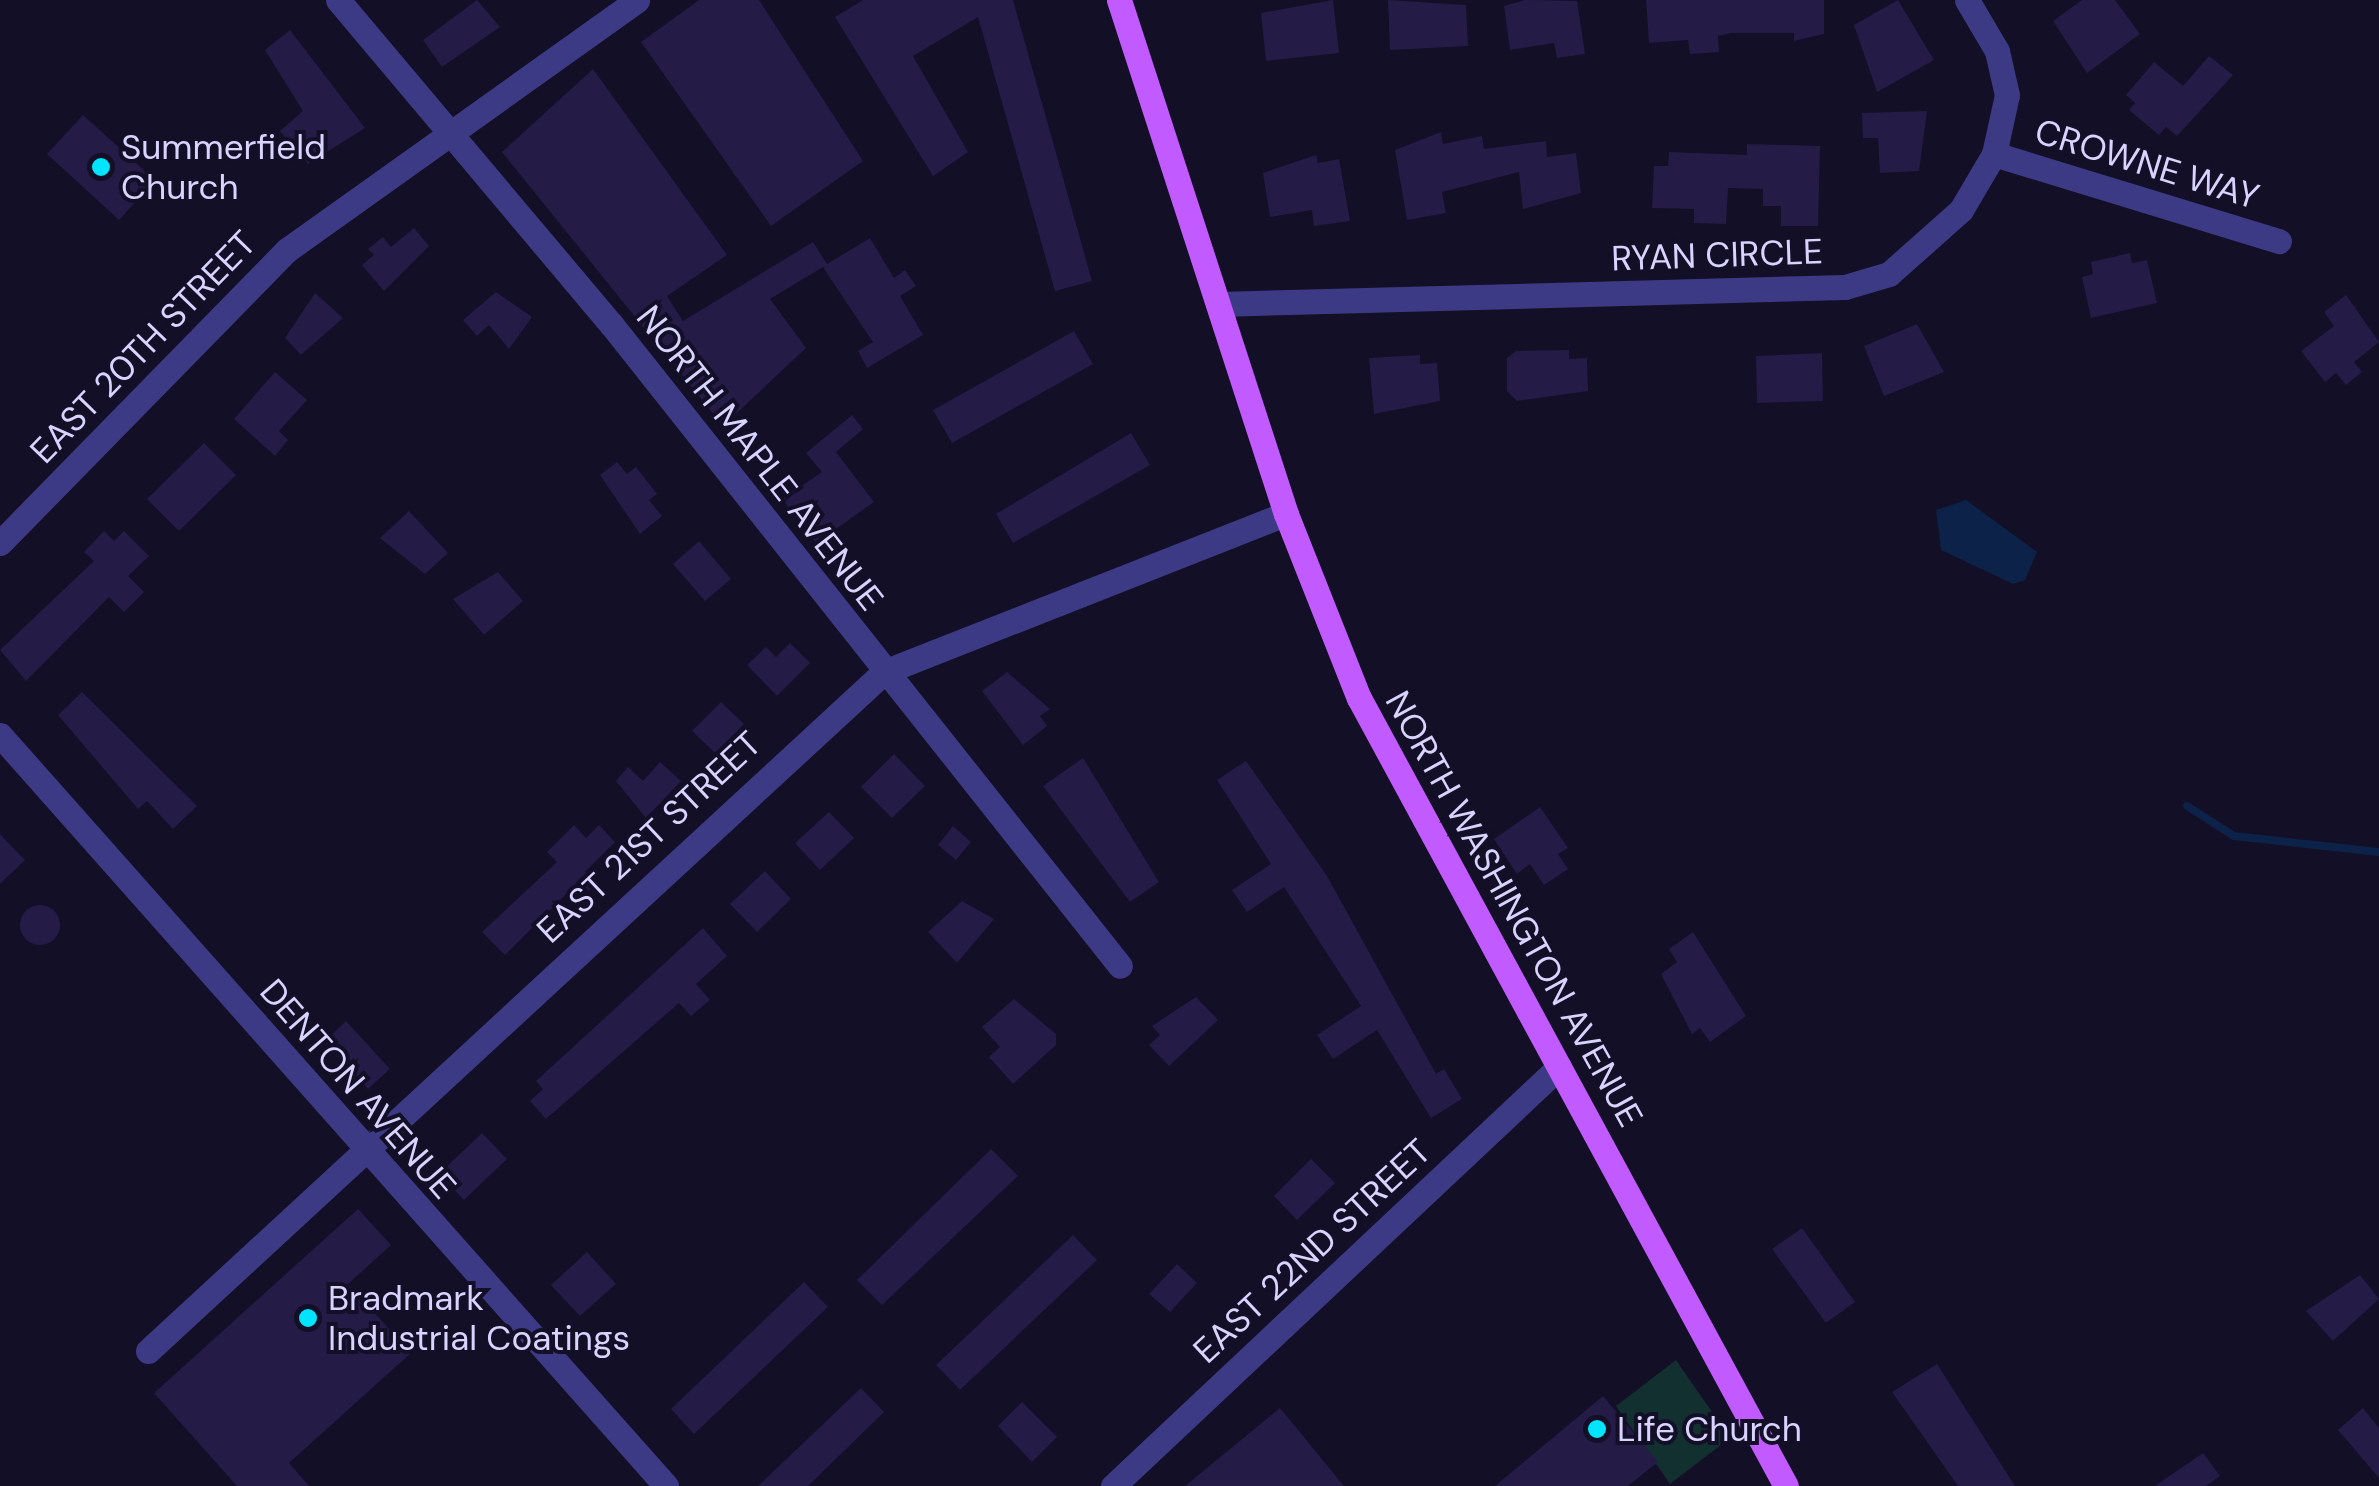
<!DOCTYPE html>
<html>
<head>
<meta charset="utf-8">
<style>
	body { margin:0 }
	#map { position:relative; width:2379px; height:1486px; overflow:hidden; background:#130f26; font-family:"DM Sans",sans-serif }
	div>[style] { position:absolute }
	.green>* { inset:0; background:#12302f }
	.water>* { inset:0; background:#0c2248 }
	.stream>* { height:8px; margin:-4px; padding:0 4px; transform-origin:4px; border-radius:4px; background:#0c2248 }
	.building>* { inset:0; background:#241b47 }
	.round { border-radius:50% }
	.minor>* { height:25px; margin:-12.5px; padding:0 12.5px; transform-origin:12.5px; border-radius:12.5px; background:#3d3a85 }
	.major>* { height:25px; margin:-12.5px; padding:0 12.5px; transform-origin:12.5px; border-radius:12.5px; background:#c25bff }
	.dots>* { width:28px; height:28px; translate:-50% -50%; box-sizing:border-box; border:5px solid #130f26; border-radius:50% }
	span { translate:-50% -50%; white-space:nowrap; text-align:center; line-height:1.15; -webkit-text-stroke:8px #130f26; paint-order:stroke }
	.poi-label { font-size:35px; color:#d9d4ff }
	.left { translate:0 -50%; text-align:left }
	.street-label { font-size:35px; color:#d9d4ff }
</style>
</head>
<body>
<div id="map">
	<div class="green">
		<i style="clip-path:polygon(1676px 1360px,1730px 1438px,1670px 1484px,1616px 1406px)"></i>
	</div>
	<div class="water">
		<i style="clip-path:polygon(1966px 500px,2037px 552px,2025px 580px,2013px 584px,1941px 550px,1936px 510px)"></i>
	</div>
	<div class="stream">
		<i style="left:2187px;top:806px;width:56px;rotate:32.6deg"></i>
		<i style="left:2234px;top:836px;width:146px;rotate:6.3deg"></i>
	</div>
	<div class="building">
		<i style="clip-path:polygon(477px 0,500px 27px,442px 67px,423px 40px)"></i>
		<i style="clip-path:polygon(699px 0,759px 0,863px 161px,771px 226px,641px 42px)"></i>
		<i style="clip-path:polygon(863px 0,1013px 0,1092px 281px,1055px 291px,978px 17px,913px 56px,968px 152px,933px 176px,835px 17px)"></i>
		<i style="clip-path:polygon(1333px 0,1339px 53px,1266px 61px,1261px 13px)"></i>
		<i style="clip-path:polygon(1388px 0,1466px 5px,1468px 46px,1390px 50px)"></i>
		<i style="clip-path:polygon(1525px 0,1577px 1px,1585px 54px,1557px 58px,1554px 43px,1510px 50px,1504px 6px)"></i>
		<i style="clip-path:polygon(1646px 0,1824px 0,1824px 34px,1794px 41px,1794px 33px,1731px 33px,1718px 36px,1719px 52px,1690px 54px,1688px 40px,1649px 43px)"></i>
		<i style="clip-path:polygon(1898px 0,1934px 60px,1877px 92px,1854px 25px)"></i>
		<i style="clip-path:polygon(2082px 0,2115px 0,2140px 34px,2087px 73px,2053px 21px)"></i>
		<i style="clip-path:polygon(290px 30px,365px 128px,308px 164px,280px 131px,303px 111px,265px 50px)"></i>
		<i style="clip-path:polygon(2209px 56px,2233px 75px,2177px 136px,2166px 127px,2159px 135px,2129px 110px,2135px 103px,2126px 95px,2154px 62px,2183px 86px)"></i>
		<i style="clip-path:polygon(593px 69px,727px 255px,667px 296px,683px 321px,813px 242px,827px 264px,870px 238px,894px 278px,905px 270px,916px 286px,900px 296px,923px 335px,867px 368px,858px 351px,873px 342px,823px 267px,770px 299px,806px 348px,723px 426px,502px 152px)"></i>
		<i style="clip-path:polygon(1927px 111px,1919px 171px,1880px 173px,1878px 138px,1863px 138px,1862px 113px)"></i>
		<i style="clip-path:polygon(83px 115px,155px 180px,119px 220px,47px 154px)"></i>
		<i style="clip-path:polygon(1441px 132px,1443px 144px,1482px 136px,1484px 149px,1546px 141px,1547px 157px,1576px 153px,1581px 193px,1523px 209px,1519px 172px,1442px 192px,1446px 213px,1407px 220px,1395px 150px)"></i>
		<i style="clip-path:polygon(1747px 144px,1820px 146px,1818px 226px,1781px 226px,1781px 206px,1763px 206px,1763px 189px,1728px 188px,1726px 224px,1694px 223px,1694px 209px,1652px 208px,1654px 166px,1668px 166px,1669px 152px,1747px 155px)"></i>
		<i style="clip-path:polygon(1316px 155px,1318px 163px,1339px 159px,1350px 221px,1314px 226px,1312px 210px,1270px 217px,1263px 173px)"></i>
		<i style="clip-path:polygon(414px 228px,429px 246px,384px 291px,362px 265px,374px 255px,368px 249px,383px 237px,391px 247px)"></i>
		<i style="clip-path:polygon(2130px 253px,2132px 263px,2147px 260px,2157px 303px,2091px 318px,2082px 277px,2093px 274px,2091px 262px)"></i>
		<i style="clip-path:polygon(496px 292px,532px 317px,509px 349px,489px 325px,477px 336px,463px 320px)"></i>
		<i style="clip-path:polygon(315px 293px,343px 318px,301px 355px,285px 338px)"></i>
		<i style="clip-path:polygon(2346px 295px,2379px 342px,2354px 362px,2362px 372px,2346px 385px,2336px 373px,2325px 382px,2301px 351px,2334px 326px,2324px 312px)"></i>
		<i style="clip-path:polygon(1917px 324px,1944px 372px,1884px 396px,1864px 346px)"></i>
		<i style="clip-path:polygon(1074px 331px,1093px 364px,952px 443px,933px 410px)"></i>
		<i style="clip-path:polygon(1569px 350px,1569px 359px,1587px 358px,1588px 391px,1517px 401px,1507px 391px,1507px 358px,1516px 351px)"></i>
		<i style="clip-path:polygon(1822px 353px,1823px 401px,1757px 403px,1756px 356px)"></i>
		<i style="clip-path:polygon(1420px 355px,1420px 364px,1437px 363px,1440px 401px,1374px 414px,1369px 358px)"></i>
		<i style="clip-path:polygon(275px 372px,307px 400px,279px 431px,288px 440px,275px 456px,234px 419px)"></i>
		<i style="clip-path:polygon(852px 415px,863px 429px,836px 452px,874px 502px,816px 543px,782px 499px,822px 472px,806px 453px)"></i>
		<i style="clip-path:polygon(1131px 433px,1150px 465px,1013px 543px,996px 514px)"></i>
		<i style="clip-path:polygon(204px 443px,236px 475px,179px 531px,147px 499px)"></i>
		<i style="clip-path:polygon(617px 462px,627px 474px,636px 467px,657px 494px,649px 500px,662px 516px,640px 534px,600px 475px)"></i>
		<i style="clip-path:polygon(409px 511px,448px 553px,425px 574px,380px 538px)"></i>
		<i style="clip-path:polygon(104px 531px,114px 541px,124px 531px,149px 556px,128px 576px,144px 592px,124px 612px,109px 597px,26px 681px,0 650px,94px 561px,84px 552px)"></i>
		<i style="clip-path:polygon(699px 541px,731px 579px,705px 601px,673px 564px)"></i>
		<i style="clip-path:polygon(498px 572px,523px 601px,484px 635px,453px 599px)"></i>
		<i style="clip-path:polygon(790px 643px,810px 663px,777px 696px,747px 665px,766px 647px,776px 657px)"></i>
		<i style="clip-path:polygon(1007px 672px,1050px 709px,1040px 716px,1047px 726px,1023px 745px,982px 691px)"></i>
		<i style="clip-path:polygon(82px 692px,197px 806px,173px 829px,147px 801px,138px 809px,58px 715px)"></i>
		<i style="clip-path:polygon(721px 702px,744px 724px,715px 753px,692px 731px)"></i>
		<i style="clip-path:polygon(894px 754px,925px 786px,892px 818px,861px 787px)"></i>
		<i style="clip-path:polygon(1083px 758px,1159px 882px,1130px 902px,1043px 786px)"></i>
		<i style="clip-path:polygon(1246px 761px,1327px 876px,1436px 1074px,1444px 1069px,1462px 1099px,1431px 1118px,1377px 1030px,1333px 1059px,1317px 1035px,1361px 1006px,1284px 887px,1247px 912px,1232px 890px,1271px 864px,1217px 780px)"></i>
		<i style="clip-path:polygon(660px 762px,681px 781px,646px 818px,616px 781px,628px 767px,643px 781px)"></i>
		<i style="clip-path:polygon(1540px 807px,1568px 848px,1558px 854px,1568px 869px,1544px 885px,1530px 864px,1517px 874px,1494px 839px)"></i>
		<i style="clip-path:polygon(829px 812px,854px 838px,820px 870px,795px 843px)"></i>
		<i style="clip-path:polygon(574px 825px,586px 838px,599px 825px,615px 842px,585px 872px,596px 883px,578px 902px,568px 892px,505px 955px,482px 932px,557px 862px,547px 852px)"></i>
		<i style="clip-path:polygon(953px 826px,971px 842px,956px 860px,938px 845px)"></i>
		<i style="clip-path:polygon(0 834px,25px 860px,0 884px)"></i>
		<i style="clip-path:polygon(765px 871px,791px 899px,757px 932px,730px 904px)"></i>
		<i style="clip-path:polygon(962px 901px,994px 919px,957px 963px,928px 932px)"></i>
		<i class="round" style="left:20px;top:905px;width:40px;height:40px"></i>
		<i style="clip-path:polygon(703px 928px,727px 956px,696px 984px,710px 1000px,691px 1016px,679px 1003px,546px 1119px,530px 1101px,543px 1089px,536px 1081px)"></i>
		<i style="clip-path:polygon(1693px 932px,1746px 1016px,1710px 1042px,1700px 1028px,1692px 1034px,1661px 974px,1677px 962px,1669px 949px)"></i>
		<i style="clip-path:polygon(1196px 997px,1218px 1020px,1169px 1066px,1149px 1045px,1160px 1035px,1152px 1026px)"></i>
		<i style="clip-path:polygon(1014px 999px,1056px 1034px,1056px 1045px,1013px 1084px,989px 1057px,1000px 1047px,982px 1027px)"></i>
		<i style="clip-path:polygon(346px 1021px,390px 1069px,368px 1089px,324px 1042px)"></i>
		<i style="clip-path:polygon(482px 1133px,507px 1159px,464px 1200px,439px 1174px)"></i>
		<i style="clip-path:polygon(991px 1149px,1018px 1176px,882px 1305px,857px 1280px)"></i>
		<i style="clip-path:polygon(1311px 1159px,1335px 1183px,1297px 1220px,1274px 1196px)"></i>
		<i style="clip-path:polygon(358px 1209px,391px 1245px,348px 1284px,411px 1353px,289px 1463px,309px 1486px,237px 1486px,154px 1393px)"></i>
		<i style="clip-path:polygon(1802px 1228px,1855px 1302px,1826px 1323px,1772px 1249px)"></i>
		<i style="clip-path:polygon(1073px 1235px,1097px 1260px,960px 1390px,936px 1365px)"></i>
		<i style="clip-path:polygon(587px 1252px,616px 1284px,580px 1316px,551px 1285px)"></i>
		<i style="clip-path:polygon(1177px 1264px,1197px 1283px,1170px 1312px,1149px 1294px)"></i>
		<i style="clip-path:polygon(2360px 1275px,2379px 1299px,2333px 1341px,2306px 1311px)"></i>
		<i style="clip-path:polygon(804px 1282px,828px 1307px,694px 1434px,671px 1409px)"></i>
		<i style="clip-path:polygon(1937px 1364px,2015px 1486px,1958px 1486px,1892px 1392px)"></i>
		<i style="clip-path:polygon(861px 1388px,884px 1412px,808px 1486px,758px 1486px)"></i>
		<i style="clip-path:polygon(1603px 1396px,1658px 1462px,1628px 1486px,1495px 1486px)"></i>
		<i style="clip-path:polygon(1022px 1402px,1057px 1437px,1032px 1462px,998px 1426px)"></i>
		<i style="clip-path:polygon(1280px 1408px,1344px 1486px,1185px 1486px)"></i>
		<i style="clip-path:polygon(2363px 1408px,2379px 1428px,2379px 1478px,2338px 1430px)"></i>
		<i style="clip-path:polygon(2203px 1453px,2220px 1476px,2206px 1486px,2155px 1486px)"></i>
	</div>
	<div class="minor">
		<i style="left:338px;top:0;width:424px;rotate:49.9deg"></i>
		<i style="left:611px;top:324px;width:819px;rotate:51.59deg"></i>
		<i style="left:1994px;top:154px;width:298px;rotate:17deg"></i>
		<i style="left:1218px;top:304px;width:627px;rotate:-1.55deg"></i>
		<i style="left:1845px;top:287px;width:46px;rotate:-16.5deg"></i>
		<i style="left:1889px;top:274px;width:96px;rotate:-41.6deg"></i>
		<i style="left:1961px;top:210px;width:65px;rotate:-59.5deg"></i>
		<i style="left:1994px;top:154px;width:60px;rotate:-77.6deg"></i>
		<i style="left:2007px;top:95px;width:45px;rotate:-102.8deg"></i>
		<i style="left:1997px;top:51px;width:59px;rotate:-120.5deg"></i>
		<i style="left:0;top:543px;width:410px;rotate:-45.6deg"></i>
		<i style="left:287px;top:250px;width:430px;rotate:-35.5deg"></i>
		<i style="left:0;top:735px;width:1004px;rotate:48.43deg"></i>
		<i style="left:148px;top:1351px;width:1001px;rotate:-42.69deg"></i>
		<i style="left:884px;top:672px;width:432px;rotate:-21.5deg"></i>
		<i style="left:1113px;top:1486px;width:612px;rotate:-43.21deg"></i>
	</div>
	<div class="major">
		<i style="left:1119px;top:0;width:540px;rotate:72deg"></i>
		<i style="left:1286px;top:514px;width:198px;rotate:68.4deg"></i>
		<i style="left:1359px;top:698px;width:896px;rotate:61.55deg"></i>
	</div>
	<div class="dots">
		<i style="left:101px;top:167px;background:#00e5ff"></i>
		<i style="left:308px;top:1318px;background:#00e5ff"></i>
		<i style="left:1597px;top:1429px;background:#00e5ff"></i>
	</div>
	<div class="poi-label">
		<span class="left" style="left:121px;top:167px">Summerfield<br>Church</span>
		<span class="left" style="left:328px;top:1318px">Bradmark<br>Industrial Coatings</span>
		<span class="left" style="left:1617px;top:1429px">Life Church</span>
	</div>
	<div class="street-label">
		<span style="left:2147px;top:164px;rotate:17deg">CROWNE WAY</span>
		<span style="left:1717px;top:255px;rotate:-2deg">RYAN CIRCLE</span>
		<span style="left:143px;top:347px;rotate:-46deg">EAST 20TH STREET</span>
		<span style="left:760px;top:458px;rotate:52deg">NORTH MAPLE AVENUE</span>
		<span style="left:649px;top:837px;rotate:-43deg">EAST 21ST STREET</span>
		<span style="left:1514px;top:909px;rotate:61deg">NORTH WASHINGTON AVENUE</span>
		<span style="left:358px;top:1089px;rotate:49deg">DENTON AVENUE</span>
		<span style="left:1312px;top:1251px;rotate:-43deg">EAST 22ND STREET</span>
	</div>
</div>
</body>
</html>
